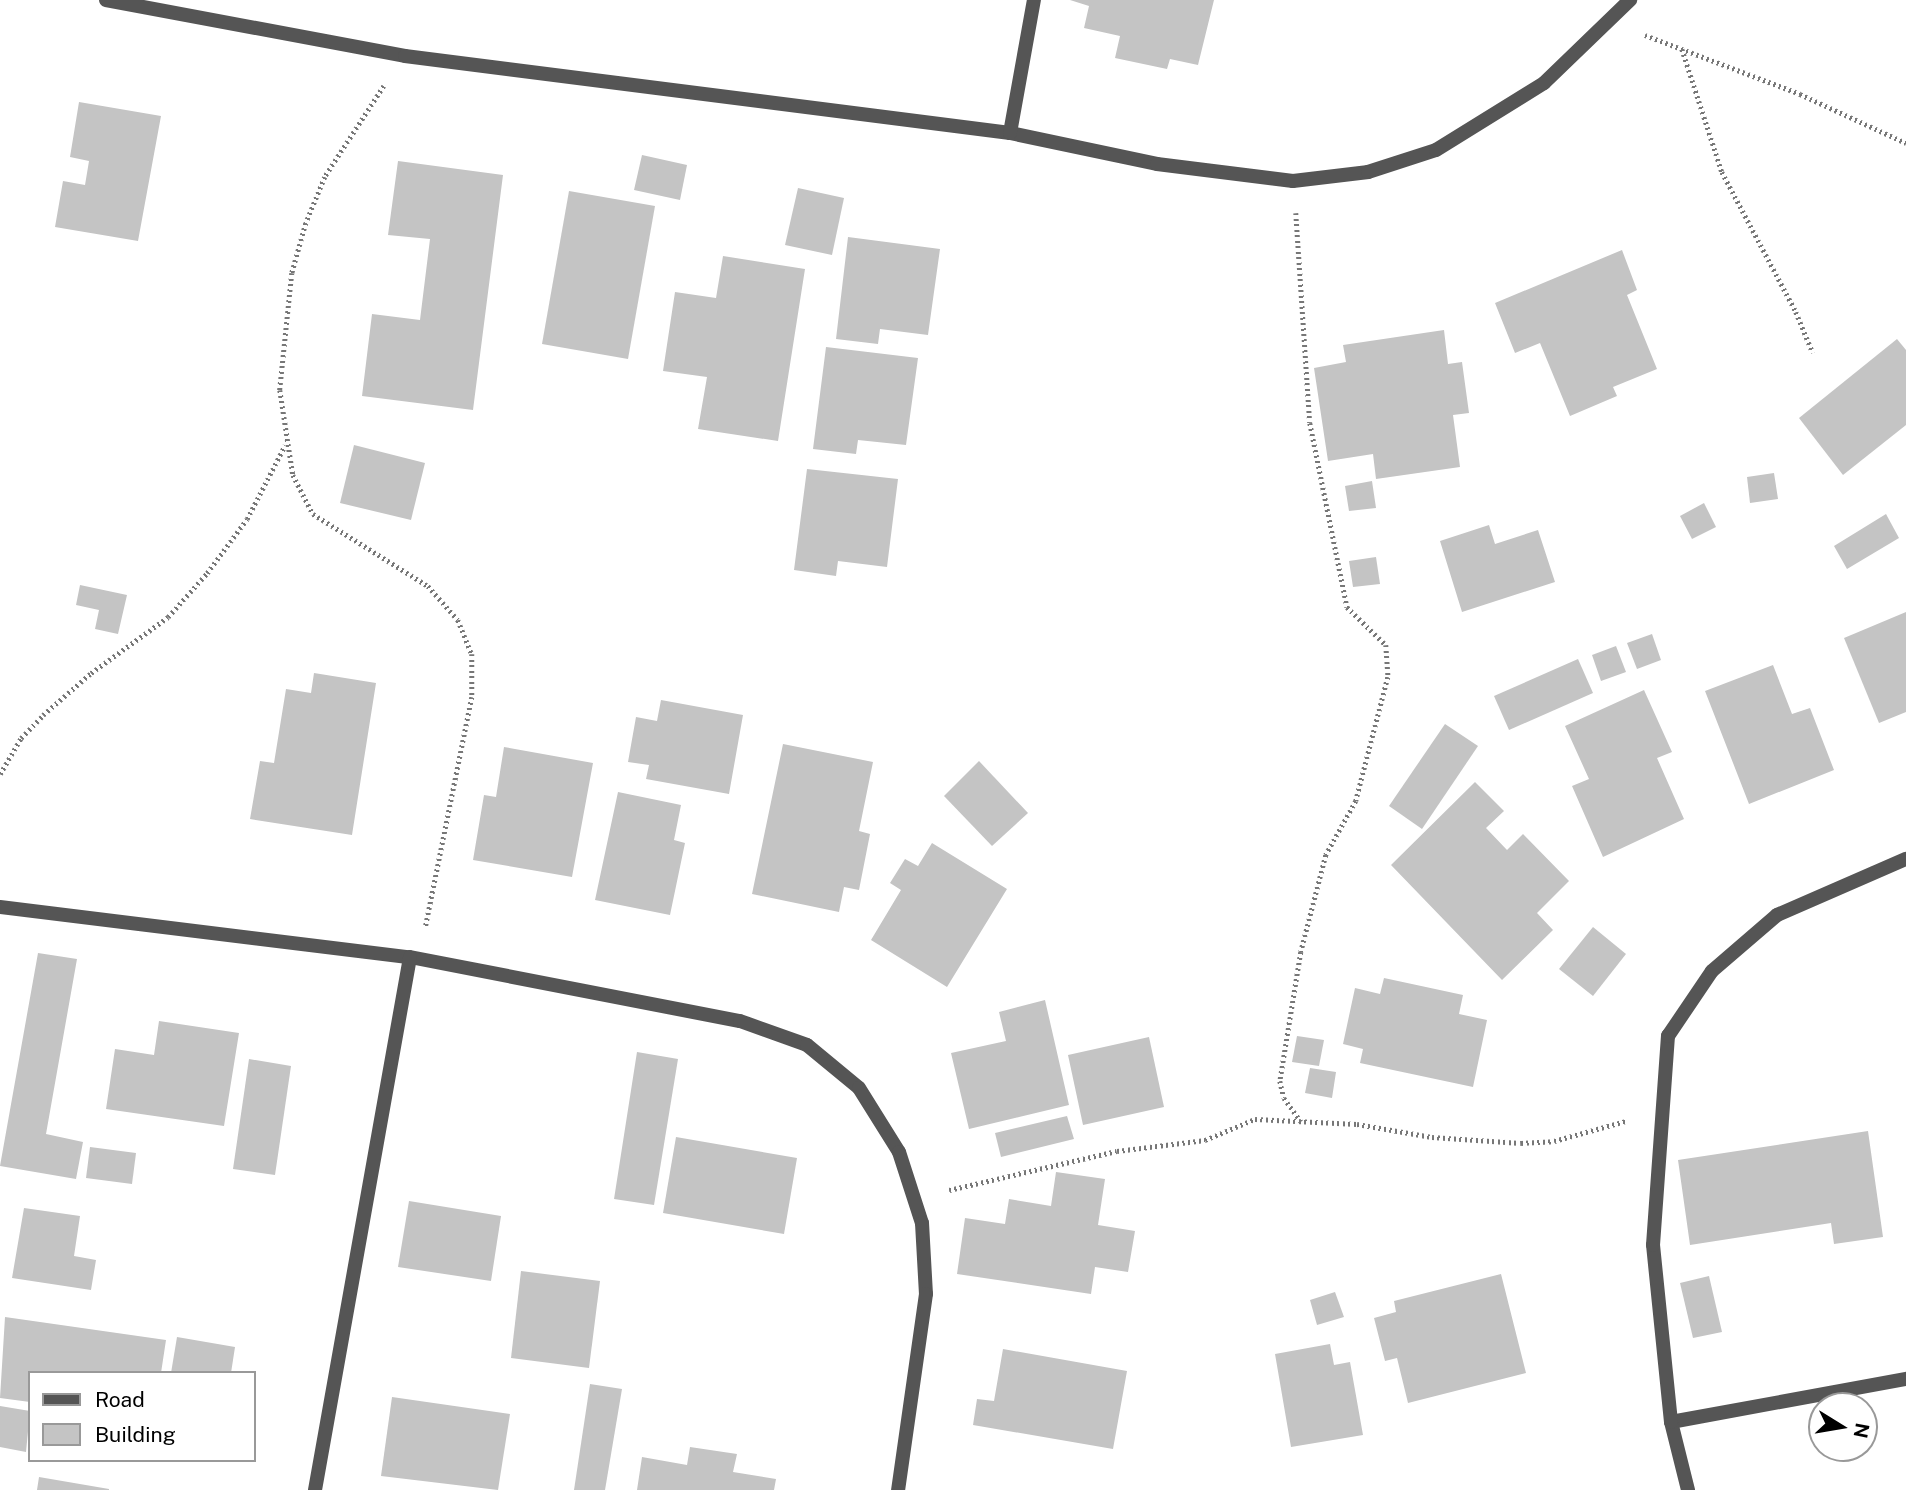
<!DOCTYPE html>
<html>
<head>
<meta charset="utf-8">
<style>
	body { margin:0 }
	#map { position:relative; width:1906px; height:1490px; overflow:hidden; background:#fff; font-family:"Public Sans",sans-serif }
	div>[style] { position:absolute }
	.building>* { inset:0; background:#c4c4c4 }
	.path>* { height:4.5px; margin-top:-2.25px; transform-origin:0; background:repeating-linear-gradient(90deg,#777 0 2px,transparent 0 5.5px) }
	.street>* { height:14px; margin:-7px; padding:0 7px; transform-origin:7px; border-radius:7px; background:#555 }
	span { translate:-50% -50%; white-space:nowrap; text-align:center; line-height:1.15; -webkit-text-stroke:6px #fff; paint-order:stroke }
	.legend { position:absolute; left:28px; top:1371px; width:228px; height:91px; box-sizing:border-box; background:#fff; border:2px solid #999; margin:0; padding:9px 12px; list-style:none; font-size:21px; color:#000 }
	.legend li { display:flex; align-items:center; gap:14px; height:35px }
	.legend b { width:35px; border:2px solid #999 }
	.north { position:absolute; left:1808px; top:1392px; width:70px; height:70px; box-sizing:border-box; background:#fff; border:2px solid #999; border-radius:50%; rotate:101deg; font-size:19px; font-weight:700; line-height:28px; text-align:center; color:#000 }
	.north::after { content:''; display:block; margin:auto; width:24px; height:32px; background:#000; clip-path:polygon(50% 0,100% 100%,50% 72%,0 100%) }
</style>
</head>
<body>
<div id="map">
	<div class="building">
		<i style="clip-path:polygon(1070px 0,1214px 0,1198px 65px,1170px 59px,1167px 69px,1115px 58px,1120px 36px,1084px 28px,1089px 6px)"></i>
		<i style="clip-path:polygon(79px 102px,161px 116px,138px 241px,55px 227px,63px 181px,85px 185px,89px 161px,70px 157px)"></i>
		<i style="clip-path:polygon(642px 155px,687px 165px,680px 200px,634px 190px)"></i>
		<i style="clip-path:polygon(398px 161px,503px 175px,473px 410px,362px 396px,372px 314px,420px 320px,430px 239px,388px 235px)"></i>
		<i style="clip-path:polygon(798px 188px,844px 198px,832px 255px,785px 245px)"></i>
		<i style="clip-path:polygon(569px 191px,655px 206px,628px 359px,542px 344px)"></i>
		<i style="clip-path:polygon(848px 237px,940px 249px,928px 335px,880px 329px,878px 344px,836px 339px)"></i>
		<i style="clip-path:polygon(1622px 250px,1637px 290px,1627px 295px,1657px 369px,1613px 387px,1617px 396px,1570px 416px,1540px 343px,1515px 353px,1495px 303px)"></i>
		<i style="clip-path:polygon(723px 256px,805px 269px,778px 441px,698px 429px,707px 377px,663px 371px,675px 292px,716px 298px)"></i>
		<i style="clip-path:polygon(1444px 330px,1448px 364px,1462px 362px,1469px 413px,1453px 415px,1460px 467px,1376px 479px,1373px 454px,1328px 461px,1314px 368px,1346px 362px,1343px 345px)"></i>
		<i style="clip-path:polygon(1897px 339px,1906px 350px,1906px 425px,1843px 475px,1799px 418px)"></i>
		<i style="clip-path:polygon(826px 347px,918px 358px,906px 445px,858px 440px,856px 454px,813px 449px)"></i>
		<i style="clip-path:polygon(354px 445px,425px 463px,411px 520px,340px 503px)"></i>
		<i style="clip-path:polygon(807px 469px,898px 479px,887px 567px,838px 561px,836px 576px,794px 570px)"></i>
		<i style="clip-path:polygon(1774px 473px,1778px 499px,1750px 503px,1747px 477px)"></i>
		<i style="clip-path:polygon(1372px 481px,1376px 508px,1349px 511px,1345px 486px)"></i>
		<i style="clip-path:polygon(1704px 503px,1716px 527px,1692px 539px,1680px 516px)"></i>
		<i style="clip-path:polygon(1886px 514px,1899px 538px,1847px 569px,1834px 546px)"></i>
		<i style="clip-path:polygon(1489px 525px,1495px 544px,1538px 530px,1555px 582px,1462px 612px,1440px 541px)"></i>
		<i style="clip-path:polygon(1376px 557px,1380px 584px,1353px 587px,1349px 561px)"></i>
		<i style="clip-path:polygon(80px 585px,127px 595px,118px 634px,95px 629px,99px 610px,76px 605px)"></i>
		<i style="clip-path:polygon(1906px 612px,1906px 712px,1879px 723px,1844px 638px)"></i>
		<i style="clip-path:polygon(1652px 634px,1661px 660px,1637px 669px,1627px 643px)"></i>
		<i style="clip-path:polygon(1616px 646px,1626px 672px,1601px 681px,1592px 655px)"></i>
		<i style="clip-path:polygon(1578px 659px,1593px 693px,1509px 730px,1494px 696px)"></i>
		<i style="clip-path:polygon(1773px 665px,1792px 714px,1810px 708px,1834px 770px,1749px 804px,1705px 691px)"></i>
		<i style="clip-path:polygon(314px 673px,376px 683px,352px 835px,250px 819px,260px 761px,274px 763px,286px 689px,311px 693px)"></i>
		<i style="clip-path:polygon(1644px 690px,1672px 752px,1657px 758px,1684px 819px,1603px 857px,1572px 786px,1589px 779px,1565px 726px)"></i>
		<i style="clip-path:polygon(661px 700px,743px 715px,729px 794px,646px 779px,649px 765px,628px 762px,636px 717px,657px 721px)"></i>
		<i style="clip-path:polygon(1445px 724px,1478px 746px,1422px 829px,1389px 806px)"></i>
		<i style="clip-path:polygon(783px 744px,873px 762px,859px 831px,870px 834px,859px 890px,844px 887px,839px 912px,752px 894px)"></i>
		<i style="clip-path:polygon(504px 747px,593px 763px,572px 877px,473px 860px,484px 795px,496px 797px)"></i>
		<i style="clip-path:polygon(979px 761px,1028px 813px,992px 846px,944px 796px)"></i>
		<i style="clip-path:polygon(1475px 782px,1504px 811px,1486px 828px,1507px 850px,1523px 834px,1569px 881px,1537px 913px,1553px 930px,1502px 980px,1391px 865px)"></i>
		<i style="clip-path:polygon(618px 792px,681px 805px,674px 840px,685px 843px,670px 915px,595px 900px)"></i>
		<i style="clip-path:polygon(932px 843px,1007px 889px,947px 987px,871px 940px,901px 890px,890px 883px,905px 859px,918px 866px)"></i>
		<i style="clip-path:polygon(1593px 927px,1626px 954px,1593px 996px,1559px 969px)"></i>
		<i style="clip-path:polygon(38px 953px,77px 959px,46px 1134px,83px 1142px,76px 1179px,0 1166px)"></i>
		<i style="clip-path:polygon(1384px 978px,1463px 995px,1459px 1014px,1487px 1020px,1473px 1087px,1360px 1063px,1363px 1049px,1343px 1044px,1355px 988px,1380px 994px)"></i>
		<i style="clip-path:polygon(1045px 1000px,1069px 1105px,969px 1129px,951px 1053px,1006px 1041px,999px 1012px)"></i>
		<i style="clip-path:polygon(159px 1021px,239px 1033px,224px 1126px,106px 1109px,115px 1049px,154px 1055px)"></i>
		<i style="clip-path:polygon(1297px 1036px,1324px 1040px,1319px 1066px,1292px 1062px)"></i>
		<i style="clip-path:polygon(1149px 1037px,1164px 1107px,1083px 1125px,1068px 1055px)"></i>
		<i style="clip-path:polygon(637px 1052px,678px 1059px,654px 1205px,614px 1199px)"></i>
		<i style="clip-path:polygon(249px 1059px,291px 1066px,275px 1175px,233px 1169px)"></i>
		<i style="clip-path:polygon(1310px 1068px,1336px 1072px,1332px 1098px,1305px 1093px)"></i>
		<i style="clip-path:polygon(1067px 1116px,1074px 1139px,1001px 1157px,995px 1133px)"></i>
		<i style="clip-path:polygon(1868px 1131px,1883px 1237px,1834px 1244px,1831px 1223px,1690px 1245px,1678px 1160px)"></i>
		<i style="clip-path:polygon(676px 1137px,797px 1158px,784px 1234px,663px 1213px)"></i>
		<i style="clip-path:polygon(90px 1147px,136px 1153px,132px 1184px,86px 1178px)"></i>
		<i style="clip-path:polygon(1056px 1172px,1105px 1179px,1098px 1225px,1135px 1231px,1128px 1272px,1095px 1267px,1091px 1294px,957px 1274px,965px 1218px,1005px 1224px,1009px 1199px,1051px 1206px)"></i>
		<i style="clip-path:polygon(409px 1201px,501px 1216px,491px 1281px,398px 1267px)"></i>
		<i style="clip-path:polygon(24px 1208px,80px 1216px,74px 1256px,96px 1260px,91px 1290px,12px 1278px)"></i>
		<i style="clip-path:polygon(521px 1271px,600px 1281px,589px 1368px,511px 1358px)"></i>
		<i style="clip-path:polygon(1501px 1274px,1526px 1373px,1408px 1403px,1397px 1358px,1385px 1361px,1374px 1318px,1396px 1312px,1394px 1301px)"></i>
		<i style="clip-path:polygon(1709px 1276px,1722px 1332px,1693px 1338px,1680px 1283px)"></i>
		<i style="clip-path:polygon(1335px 1292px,1344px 1317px,1317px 1325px,1310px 1300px)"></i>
		<i style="clip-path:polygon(5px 1317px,166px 1340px,161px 1373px,30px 1373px,30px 1402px,0 1398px)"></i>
		<i style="clip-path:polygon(177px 1337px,235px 1347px,231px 1373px,171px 1373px)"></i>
		<i style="clip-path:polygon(1330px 1344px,1334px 1365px,1350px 1362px,1363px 1435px,1291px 1447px,1275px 1354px)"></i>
		<i style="clip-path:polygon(1003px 1349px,1127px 1371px,1113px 1449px,973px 1425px,977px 1399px,994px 1401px)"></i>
		<i style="clip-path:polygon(590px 1384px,622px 1389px,605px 1490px,574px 1490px)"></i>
		<i style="clip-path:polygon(392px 1397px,510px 1414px,498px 1490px,381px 1476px)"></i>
		<i style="clip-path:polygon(0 1406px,30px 1411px,26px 1452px,0 1447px)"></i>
		<i style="clip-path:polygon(690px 1447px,737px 1454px,733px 1472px,776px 1479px,774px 1490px,637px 1490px,642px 1457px,687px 1465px)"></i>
		<i style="clip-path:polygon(39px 1477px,109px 1489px,109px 1490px,37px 1490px)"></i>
	</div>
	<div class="path">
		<i style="left:1645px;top:35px;width:166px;rotate:20.8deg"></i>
		<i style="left:1800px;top:94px;width:117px;rotate:24.8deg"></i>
		<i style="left:1682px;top:49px;width:129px;rotate:72deg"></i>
		<i style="left:1722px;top:172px;width:158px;rotate:62.1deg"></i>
		<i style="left:1796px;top:312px;width:44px;rotate:67.5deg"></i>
		<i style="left:384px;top:86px;width:108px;rotate:123deg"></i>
		<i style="left:325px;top:177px;width:50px;rotate:112.4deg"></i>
		<i style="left:306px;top:223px;width:52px;rotate:105.6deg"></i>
		<i style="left:292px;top:273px;width:118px;rotate:95.9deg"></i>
		<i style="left:280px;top:390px;width:86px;rotate:81.3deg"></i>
		<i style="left:293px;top:475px;width:44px;rotate:62.9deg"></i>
		<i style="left:313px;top:514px;width:136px;rotate:32.1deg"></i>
		<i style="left:428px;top:586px;width:45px;rotate:48.6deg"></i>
		<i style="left:458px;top:620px;width:37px;rotate:68deg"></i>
		<i style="left:472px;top:654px;width:43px;rotate:90deg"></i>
		<i style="left:472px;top:697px;width:234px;rotate:101.4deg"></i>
		<i style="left:1296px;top:213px;width:210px;rotate:86.2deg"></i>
		<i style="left:1310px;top:423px;width:188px;rotate:78.6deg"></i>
		<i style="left:1347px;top:607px;width:54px;rotate:44.3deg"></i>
		<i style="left:1386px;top:645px;width:32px;rotate:86deg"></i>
		<i style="left:1388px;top:677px;width:128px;rotate:104.5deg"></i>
		<i style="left:1356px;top:801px;width:62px;rotate:119.1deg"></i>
		<i style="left:1326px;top:855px;width:100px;rotate:104.5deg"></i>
		<i style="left:1301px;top:952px;width:131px;rotate:99.2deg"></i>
		<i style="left:1280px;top:1081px;width:17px;rotate:77deg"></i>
		<i style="left:1284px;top:1098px;width:29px;rotate:54deg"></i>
		<i style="left:0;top:774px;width:42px;rotate:-59.7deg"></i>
		<i style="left:21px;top:738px;width:32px;rotate:-46deg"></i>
		<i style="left:43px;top:715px;width:64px;rotate:-41.2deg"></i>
		<i style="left:91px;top:673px;width:95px;rotate:-36deg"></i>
		<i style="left:168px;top:617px;width:59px;rotate:-48.4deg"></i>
		<i style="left:207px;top:573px;width:67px;rotate:-53.5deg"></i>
		<i style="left:247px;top:519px;width:83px;rotate:-62.8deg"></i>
		<i style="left:949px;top:1190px;width:172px;rotate:-13.1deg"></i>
		<i style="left:1117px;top:1151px;width:89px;rotate:-7.1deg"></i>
		<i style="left:1205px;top:1140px;width:54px;rotate:-22.8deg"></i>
		<i style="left:1255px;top:1119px;width:102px;rotate:2.8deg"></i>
		<i style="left:1357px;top:1124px;width:76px;rotate:9.8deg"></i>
		<i style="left:1432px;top:1137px;width:89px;rotate:3.9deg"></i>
		<i style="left:1521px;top:1143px;width:33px;rotate:-3deg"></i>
		<i style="left:1554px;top:1141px;width:75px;rotate:-15.5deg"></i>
	</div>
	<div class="street">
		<i style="left:106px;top:0;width:304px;rotate:10.6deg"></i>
		<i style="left:405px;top:56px;width:610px;rotate:7.25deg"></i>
		<i style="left:1010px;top:133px;width:150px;rotate:11.9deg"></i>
		<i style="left:1157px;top:164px;width:137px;rotate:7.1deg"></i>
		<i style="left:1293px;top:181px;width:76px;rotate:-6.8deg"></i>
		<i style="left:1368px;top:172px;width:71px;rotate:-17.9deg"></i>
		<i style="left:1436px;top:150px;width:127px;rotate:-31.8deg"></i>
		<i style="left:1544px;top:83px;width:120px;rotate:-44deg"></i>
		<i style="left:1010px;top:133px;width:135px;rotate:-79.8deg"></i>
		<i style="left:0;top:907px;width:413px;rotate:7deg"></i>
		<i style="left:410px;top:957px;width:336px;rotate:11deg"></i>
		<i style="left:740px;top:1021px;width:71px;rotate:19.7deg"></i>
		<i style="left:807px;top:1045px;width:67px;rotate:39.6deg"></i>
		<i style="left:859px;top:1088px;width:75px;rotate:58deg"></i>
		<i style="left:899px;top:1152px;width:75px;rotate:72.1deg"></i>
		<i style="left:922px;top:1223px;width:71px;rotate:86.8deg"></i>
		<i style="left:926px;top:1294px;width:198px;rotate:98.1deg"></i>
		<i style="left:1671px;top:1422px;width:239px;rotate:-10.4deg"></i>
		<i style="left:315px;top:1490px;width:541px;rotate:-79.89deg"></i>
		<i style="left:1688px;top:1490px;width:70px;rotate:-104deg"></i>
		<i style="left:1671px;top:1422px;width:178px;rotate:-95.8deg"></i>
		<i style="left:1653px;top:1245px;width:210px;rotate:-85.9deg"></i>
		<i style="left:1668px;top:1036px;width:78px;rotate:-55.9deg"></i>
		<i style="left:1712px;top:971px;width:86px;rotate:-40.7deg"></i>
		<i style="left:1777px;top:915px;width:141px;rotate:-23.5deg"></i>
	</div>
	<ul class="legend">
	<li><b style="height:9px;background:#555"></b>Road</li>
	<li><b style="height:19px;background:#c4c4c4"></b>Building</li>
	</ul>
	<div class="north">N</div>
</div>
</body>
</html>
